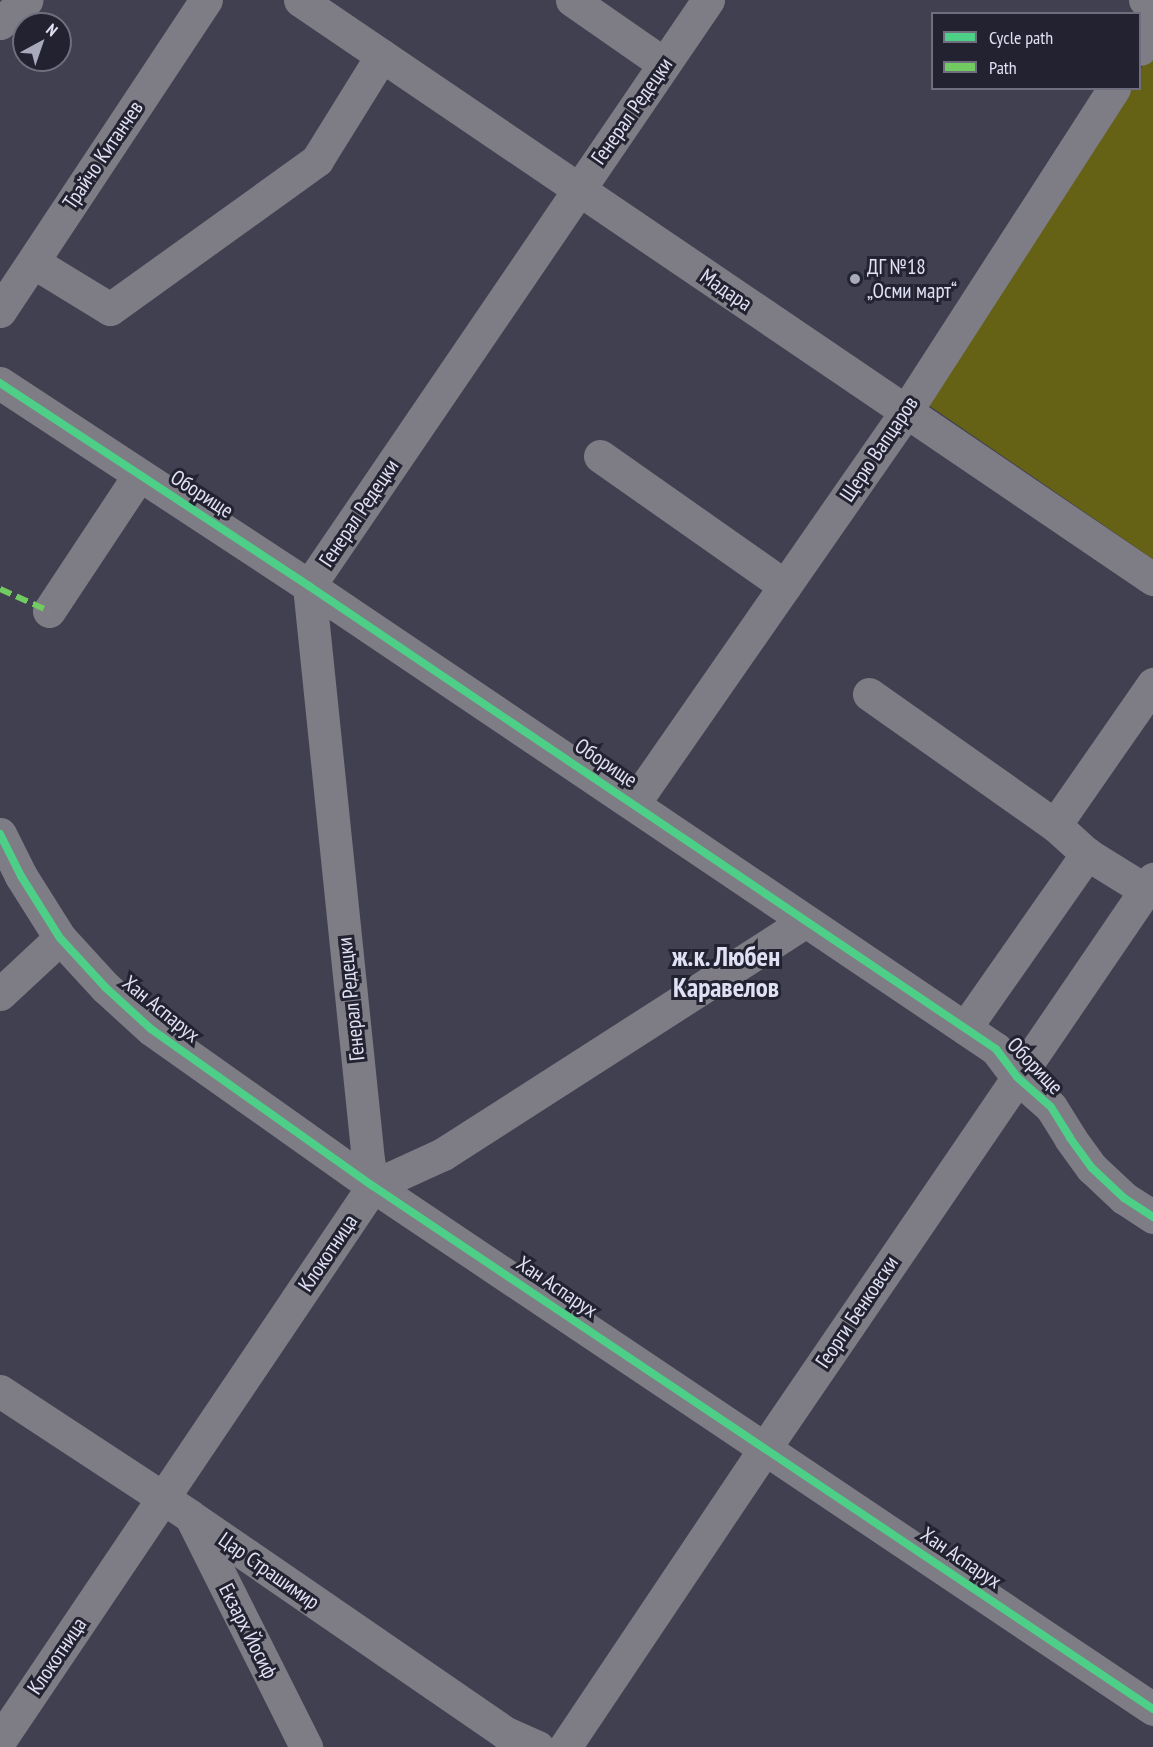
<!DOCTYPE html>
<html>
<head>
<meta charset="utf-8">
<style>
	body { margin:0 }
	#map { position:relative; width:1153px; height:1747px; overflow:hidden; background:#414051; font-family:"PT Sans Narrow",sans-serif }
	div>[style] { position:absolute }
	.green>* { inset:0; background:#656215 }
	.minor>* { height:33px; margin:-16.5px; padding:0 16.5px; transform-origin:16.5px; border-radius:16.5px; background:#7e7d85 }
	.quiet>* { height:6px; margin-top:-3px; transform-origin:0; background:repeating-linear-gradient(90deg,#71cb61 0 12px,transparent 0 18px) }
	.cycleway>* { height:8px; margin:-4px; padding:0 4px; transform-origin:4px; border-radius:4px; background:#4dcf88 }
	.dots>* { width:16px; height:16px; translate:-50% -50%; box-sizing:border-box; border:3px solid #232230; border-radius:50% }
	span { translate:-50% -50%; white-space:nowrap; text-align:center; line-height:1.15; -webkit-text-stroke:6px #232230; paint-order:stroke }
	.street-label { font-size:21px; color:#e1e1f5 }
	.poi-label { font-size:21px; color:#e1e1f5 }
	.left { translate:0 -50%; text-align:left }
	.district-label { font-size:27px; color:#e1e1f5; font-weight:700 }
	.legend { position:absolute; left:931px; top:12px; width:210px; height:78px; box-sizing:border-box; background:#232230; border:2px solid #6f6e7f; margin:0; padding:8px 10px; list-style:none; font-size:18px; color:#e1e1f5 }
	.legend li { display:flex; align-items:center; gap:12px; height:30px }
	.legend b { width:30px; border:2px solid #6f6e7f }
	.north { position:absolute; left:12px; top:12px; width:60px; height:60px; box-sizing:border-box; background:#232230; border:2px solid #6f6e7f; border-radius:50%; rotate:40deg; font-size:16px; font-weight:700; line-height:24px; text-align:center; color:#e1e1f5 }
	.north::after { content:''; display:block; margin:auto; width:21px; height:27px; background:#a9a9bc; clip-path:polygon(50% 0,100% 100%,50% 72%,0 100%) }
</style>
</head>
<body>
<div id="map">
	<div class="green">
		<i style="clip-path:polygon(1153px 50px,1153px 559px,921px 400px,1128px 89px,1140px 88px,1140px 70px)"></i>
	</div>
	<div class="minor">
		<i style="left:300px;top:0;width:1031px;rotate:34.17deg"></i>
		<i style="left:572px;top:0;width:112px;rotate:34.8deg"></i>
		<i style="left:1145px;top:0;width:10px;rotate:37deg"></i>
		<i style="left:0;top:23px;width:35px;rotate:-41deg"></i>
		<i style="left:1140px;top:49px;width:25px;rotate:-58deg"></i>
		<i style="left:33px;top:262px;width:90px;rotate:31.4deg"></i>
		<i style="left:110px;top:309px;width:255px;rotate:-35.7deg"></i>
		<i style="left:317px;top:160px;width:123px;rotate:-58.2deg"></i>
		<i style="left:0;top:311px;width:373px;rotate:-56.5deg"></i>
		<i style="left:0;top:383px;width:370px;rotate:33.3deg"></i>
		<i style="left:309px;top:586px;width:828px;rotate:33.98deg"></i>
		<i style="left:996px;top:1049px;width:35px;rotate:53deg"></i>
		<i style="left:1017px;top:1077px;width:45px;rotate:41.4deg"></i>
		<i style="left:1051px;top:1107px;width:36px;rotate:58deg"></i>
		<i style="left:1070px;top:1138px;width:37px;rotate:54deg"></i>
		<i style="left:1092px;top:1168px;width:44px;rotate:43.2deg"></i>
		<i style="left:1124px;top:1198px;width:35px;rotate:33deg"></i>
		<i style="left:600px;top:456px;width:226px;rotate:35.1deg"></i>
		<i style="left:49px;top:611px;width:163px;rotate:-56.5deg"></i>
		<i style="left:869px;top:694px;width:228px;rotate:35.2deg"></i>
		<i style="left:1055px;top:825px;width:43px;rotate:42.2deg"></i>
		<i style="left:1087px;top:854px;width:68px;rotate:31.8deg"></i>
		<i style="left:634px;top:803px;width:477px;rotate:-55.2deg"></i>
		<i style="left:906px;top:411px;width:384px;rotate:-57.2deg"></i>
		<i style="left:1055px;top:825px;width:172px;rotate:-55.2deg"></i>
		<i style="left:0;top:834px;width:47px;rotate:63.4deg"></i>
		<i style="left:21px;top:876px;width:73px;rotate:57.8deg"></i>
		<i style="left:60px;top:938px;width:67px;rotate:47.4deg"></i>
		<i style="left:105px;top:987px;width:62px;rotate:42.4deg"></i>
		<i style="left:151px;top:1029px;width:272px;rotate:35.3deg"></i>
		<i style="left:373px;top:1186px;width:939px;rotate:33.84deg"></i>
		<i style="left:0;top:994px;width:82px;rotate:-43deg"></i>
		<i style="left:965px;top:1028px;width:213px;rotate:-55deg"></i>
		<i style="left:373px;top:1186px;width:26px;rotate:-101deg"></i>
		<i style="left:368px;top:1160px;width:577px;rotate:-95.87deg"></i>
		<i style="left:309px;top:586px;width:709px;rotate:-55.75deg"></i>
		<i style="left:0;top:1391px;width:227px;rotate:33.3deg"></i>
		<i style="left:190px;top:1516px;width:381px;rotate:34.5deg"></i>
		<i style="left:504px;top:1732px;width:37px;rotate:24deg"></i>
		<i style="left:193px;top:1521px;width:253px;rotate:63.4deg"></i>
		<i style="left:0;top:1740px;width:668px;rotate:-56.05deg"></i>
		<i style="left:373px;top:1186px;width:77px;rotate:-24.6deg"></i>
		<i style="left:443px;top:1154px;width:430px;rotate:-32.7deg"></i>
		<i style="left:565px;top:1747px;width:360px;rotate:-56.2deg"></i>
		<i style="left:765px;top:1448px;width:689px;rotate:-55.71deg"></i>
	</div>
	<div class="quiet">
		<i style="left:0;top:589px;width:54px;rotate:24.2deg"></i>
	</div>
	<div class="cycleway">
		<i style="left:0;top:383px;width:370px;rotate:33.3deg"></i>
		<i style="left:309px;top:586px;width:828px;rotate:33.98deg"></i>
		<i style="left:996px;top:1049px;width:35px;rotate:53deg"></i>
		<i style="left:1017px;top:1077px;width:45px;rotate:41.4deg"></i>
		<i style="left:1051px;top:1107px;width:36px;rotate:58deg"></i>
		<i style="left:1070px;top:1138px;width:37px;rotate:54deg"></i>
		<i style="left:1092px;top:1168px;width:44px;rotate:43.2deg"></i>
		<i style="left:1124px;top:1198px;width:35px;rotate:33deg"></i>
		<i style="left:0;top:834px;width:47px;rotate:63.4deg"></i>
		<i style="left:21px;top:876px;width:73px;rotate:57.8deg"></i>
		<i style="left:60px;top:938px;width:67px;rotate:47.4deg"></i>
		<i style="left:105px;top:987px;width:62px;rotate:42.4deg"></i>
		<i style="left:151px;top:1029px;width:272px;rotate:35.3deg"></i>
		<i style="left:373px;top:1186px;width:939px;rotate:33.84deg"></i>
	</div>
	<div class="dots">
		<i style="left:855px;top:279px;background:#a9a9bc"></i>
	</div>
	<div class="street-label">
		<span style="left:632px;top:111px;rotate:-55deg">Генерал Редецки</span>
		<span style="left:103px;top:155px;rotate:-56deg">Трайчо Китанчев</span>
		<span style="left:726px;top:290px;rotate:34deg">Мадара</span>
		<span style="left:879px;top:449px;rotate:-56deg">Щерю Вапцаров</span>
		<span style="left:202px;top:494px;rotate:33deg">Оборище</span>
		<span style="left:359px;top:513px;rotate:-56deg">Генерал Редецки</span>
		<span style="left:606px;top:763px;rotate:34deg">Оборище</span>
		<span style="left:351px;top:999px;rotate:-96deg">Генерал Редецки</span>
		<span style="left:161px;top:1009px;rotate:39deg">Хан Аспарух</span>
		<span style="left:1035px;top:1066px;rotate:46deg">Оборище</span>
		<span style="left:328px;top:1253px;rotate:-56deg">Клокотница</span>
		<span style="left:557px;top:1287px;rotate:34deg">Хан Аспарух</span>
		<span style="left:857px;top:1312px;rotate:-56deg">Георги Бенковски</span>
		<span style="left:961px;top:1558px;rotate:34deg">Хан Аспарух</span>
		<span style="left:269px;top:1571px;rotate:35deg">Цар Страшимир</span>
		<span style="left:248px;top:1631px;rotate:63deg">Екзарх Йосиф</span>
		<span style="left:57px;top:1656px;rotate:-56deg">Клокотница</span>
	</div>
	<div class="poi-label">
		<span class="left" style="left:867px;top:279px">ДГ №18<br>„Осми март“</span>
	</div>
	<div class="district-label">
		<span style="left:726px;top:972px">ж.к. Любен<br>Каравелов</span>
	</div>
	<ul class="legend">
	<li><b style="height:8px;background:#4dcf88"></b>Cycle path</li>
	<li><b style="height:8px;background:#71cb61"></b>Path</li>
	</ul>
	<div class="north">N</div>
</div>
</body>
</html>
